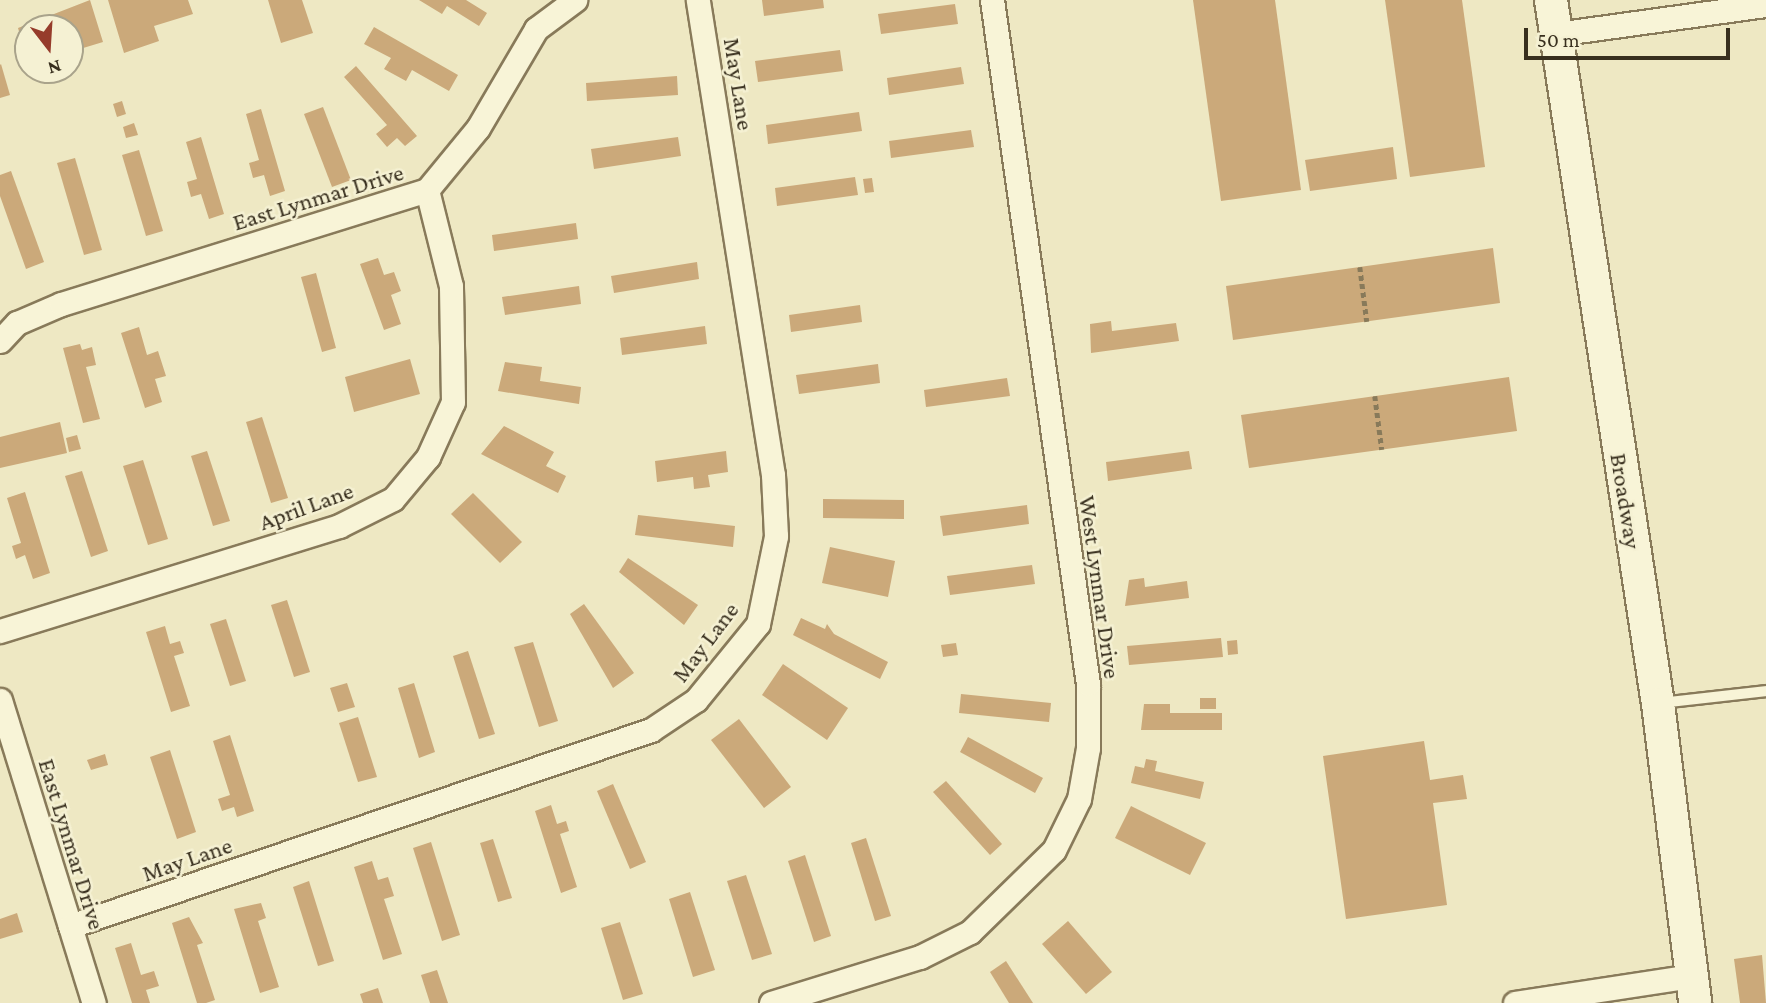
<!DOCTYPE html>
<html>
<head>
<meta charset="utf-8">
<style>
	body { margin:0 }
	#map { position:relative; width:1766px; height:1003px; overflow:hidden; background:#eee8c3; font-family:"Crimson Pro",serif }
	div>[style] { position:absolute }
	.building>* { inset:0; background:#cba97a }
	.path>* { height:4.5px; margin-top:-2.25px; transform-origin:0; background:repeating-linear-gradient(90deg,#887a5a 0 5px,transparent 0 8.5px) }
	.roads { filter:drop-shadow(2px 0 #887a5a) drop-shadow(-2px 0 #887a5a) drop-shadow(0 2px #887a5a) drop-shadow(0 -2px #887a5a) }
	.lane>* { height:10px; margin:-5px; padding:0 5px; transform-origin:5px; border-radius:5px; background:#f8f4d7 }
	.street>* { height:23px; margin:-11.5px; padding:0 11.5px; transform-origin:11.5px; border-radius:11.5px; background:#f8f4d7 }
	.secondary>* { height:32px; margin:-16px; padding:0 16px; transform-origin:16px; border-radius:16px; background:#f8f4d7 }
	span { translate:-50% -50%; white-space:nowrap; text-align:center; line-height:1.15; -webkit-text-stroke:5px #f5f1d3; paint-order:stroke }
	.street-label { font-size:24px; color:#382f1e }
	.north { position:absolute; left:14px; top:14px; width:70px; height:70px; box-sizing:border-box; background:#f5f1d3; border:2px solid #a9a38b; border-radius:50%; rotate:163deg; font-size:19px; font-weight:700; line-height:28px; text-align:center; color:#382f1e }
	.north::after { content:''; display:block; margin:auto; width:24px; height:32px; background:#963c2b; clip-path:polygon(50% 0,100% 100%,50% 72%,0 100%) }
	.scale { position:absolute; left:1524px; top:28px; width:206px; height:32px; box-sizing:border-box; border:4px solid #382f1e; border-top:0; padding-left:9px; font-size:21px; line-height:24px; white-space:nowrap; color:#382f1e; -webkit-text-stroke:5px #f5f1d3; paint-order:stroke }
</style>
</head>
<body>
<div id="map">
	<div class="building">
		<i style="clip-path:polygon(90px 0,103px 42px,70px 52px,70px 28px,28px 28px,27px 59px,18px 28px)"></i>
		<i style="clip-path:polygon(108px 0,188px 0,193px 14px,154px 26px,159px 41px,124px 53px)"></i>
		<i style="clip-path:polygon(268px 0,302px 0,313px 33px,281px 43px)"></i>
		<i style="clip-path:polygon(419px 0,466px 0,487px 13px,479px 26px,447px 6px,442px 14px)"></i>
		<i style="clip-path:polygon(762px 0,823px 0,824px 8px,764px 16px)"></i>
		<i style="clip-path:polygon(1193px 0,1275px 0,1301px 190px,1221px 201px)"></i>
		<i style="clip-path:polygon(1385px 0,1462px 0,1485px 167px,1410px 177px)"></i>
		<i style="clip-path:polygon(955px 4px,958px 24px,881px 34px,878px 14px)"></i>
		<i style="clip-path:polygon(374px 27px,458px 75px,449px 91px,412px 70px,406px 81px,384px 69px,391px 58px,364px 44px)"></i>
		<i style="clip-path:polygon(840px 50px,843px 71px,758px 82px,755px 61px)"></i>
		<i style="clip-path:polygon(1px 64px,10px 95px,0 98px,0 65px)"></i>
		<i style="clip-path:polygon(356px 66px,417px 136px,405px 146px,397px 138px,387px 147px,376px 134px,387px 125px,344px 77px)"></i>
		<i style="clip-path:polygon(961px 67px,964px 84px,889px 95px,887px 78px)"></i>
		<i style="clip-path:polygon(677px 76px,678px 95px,587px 101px,586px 83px)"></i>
		<i style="clip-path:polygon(122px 101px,126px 114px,117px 117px,113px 104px)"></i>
		<i style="clip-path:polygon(323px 107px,351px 180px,332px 187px,304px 114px)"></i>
		<i style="clip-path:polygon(261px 109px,285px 191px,270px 196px,264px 175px,253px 178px,249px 163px,259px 160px,246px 114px)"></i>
		<i style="clip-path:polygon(859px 112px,862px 131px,768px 144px,766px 125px)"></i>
		<i style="clip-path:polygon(134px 123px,138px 135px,126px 138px,123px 127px)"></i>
		<i style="clip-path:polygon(971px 130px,974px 147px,891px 158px,889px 141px)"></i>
		<i style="clip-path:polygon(201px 137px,224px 214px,209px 219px,201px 194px,191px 197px,187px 182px,197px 179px,186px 142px)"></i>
		<i style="clip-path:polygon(678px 137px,681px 156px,594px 169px,591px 149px)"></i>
		<i style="clip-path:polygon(1393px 147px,1397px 179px,1310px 191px,1305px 160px)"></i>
		<i style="clip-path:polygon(139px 150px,163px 231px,146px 236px,122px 155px)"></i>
		<i style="clip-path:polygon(75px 158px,102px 250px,84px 255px,57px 163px)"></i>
		<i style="clip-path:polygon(11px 171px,44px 262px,26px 269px,0 196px,0 175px)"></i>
		<i style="clip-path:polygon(855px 177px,858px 195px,777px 206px,775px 188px)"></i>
		<i style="clip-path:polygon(872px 178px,874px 192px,865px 193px,863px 179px)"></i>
		<i style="clip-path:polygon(576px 223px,578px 239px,494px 251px,492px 235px)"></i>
		<i style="clip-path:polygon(1493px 248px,1500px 303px,1233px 340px,1226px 286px)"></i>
		<i style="clip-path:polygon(378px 258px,384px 275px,394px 272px,401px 291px,391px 295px,401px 324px,384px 330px,360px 264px)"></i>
		<i style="clip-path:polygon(697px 262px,699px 279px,614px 293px,611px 276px)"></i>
		<i style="clip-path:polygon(316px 273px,336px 348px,322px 352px,301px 277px)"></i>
		<i style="clip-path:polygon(579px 286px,581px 304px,505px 315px,502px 297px)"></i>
		<i style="clip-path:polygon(860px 305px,862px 322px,791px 332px,789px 315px)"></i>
		<i style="clip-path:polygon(1111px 321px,1112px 331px,1176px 323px,1179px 341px,1091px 353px,1090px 324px)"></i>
		<i style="clip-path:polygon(705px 326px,707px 344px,622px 355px,620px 338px)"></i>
		<i style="clip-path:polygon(139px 327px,147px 355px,158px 351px,166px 376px,155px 379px,162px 402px,145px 408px,121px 333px)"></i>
		<i style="clip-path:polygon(80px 344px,82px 350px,92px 347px,96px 365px,86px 367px,100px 419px,83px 423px,63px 348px)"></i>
		<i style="clip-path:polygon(410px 359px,420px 394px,354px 412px,345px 377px)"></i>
		<i style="clip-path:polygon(505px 362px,542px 367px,540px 381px,581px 387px,579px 404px,498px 391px)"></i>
		<i style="clip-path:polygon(878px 364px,880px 383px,799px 394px,796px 375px)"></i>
		<i style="clip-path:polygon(1509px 377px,1517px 431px,1249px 468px,1241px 415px)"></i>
		<i style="clip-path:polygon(1007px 378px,1010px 396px,926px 407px,924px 390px)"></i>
		<i style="clip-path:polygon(262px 417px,288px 498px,271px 503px,246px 422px)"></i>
		<i style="clip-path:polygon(60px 422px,67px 453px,0 468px,0 437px)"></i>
		<i style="clip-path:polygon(504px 426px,554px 452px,546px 466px,566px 476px,558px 493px,481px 454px)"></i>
		<i style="clip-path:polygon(77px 435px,81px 449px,69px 452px,66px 438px)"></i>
		<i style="clip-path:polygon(207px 451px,230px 521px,213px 526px,191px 456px)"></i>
		<i style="clip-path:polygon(726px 451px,728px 472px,708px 475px,710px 487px,694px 489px,693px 477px,657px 482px,655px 461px)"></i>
		<i style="clip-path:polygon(1189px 451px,1192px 469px,1108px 481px,1106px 462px)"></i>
		<i style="clip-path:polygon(143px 460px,168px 539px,148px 545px,123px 466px)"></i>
		<i style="clip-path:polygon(82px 471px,108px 551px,91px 557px,65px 476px)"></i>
		<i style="clip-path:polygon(25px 492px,50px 573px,33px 579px,25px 555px,16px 559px,12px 546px,21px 543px,7px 498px)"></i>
		<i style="clip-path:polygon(473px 493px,522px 542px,500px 563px,451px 514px)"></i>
		<i style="clip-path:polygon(823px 499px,904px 500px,904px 519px,823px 518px)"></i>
		<i style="clip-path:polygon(1027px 505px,1029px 524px,943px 536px,940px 516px)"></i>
		<i style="clip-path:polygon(638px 515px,735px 526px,733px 547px,635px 535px)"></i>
		<i style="clip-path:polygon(830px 547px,895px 561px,888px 597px,822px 583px)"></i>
		<i style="clip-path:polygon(628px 558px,698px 605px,684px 625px,619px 572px)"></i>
		<i style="clip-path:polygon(1032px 565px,1035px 584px,950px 595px,947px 576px)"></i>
		<i style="clip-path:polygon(1144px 578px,1145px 587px,1187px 581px,1189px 598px,1125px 606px,1129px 580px)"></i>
		<i style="clip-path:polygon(287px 600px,310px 672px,294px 677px,271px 605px)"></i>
		<i style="clip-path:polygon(584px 604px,634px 673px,613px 688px,570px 614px)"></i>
		<i style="clip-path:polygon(801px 618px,825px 629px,827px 624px,834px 634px,888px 662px,880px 679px,793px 635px)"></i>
		<i style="clip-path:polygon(226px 619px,246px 681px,230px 686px,210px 624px)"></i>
		<i style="clip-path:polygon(165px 626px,170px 644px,180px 641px,184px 653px,174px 656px,190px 706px,171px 712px,146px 632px)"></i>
		<i style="clip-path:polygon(1221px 638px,1223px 657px,1129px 665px,1127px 646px)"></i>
		<i style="clip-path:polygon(1237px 640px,1238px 654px,1228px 655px,1227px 641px)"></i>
		<i style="clip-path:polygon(533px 642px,558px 721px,539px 727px,514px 647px)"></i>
		<i style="clip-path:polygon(956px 643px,958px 655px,943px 657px,941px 645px)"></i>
		<i style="clip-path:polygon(468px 651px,495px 734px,479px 739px,453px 656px)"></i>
		<i style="clip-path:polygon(783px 664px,848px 708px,827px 740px,762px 695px)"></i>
		<i style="clip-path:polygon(347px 683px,355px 707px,338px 712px,330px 688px)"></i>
		<i style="clip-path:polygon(414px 683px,435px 752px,419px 758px,398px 688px)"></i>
		<i style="clip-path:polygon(961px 694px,1051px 703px,1049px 722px,959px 713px)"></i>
		<i style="clip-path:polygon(1200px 698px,1216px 698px,1216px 709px,1200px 709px)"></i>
		<i style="clip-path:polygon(1144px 704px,1170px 704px,1170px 713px,1222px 713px,1222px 730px,1141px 730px)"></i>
		<i style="clip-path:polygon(358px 717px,377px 777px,358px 782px,339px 723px)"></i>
		<i style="clip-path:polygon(739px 719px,791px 787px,764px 808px,711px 740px)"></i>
		<i style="clip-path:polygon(230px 735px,254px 811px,237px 817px,234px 807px,222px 811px,218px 799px,230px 795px,213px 741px)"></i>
		<i style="clip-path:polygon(968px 737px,1043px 778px,1035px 793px,960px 752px)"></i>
		<i style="clip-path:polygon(1424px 741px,1430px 780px,1463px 775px,1467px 799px,1433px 803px,1447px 905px,1346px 919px,1323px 756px)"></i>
		<i style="clip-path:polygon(170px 750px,196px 832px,177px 839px,150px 757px)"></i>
		<i style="clip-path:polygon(105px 754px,108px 765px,91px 770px,87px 760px)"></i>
		<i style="clip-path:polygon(1146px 759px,1157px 761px,1155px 771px,1204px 782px,1200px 799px,1131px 783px,1135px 766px,1144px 768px)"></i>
		<i style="clip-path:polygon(946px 781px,1002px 844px,990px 855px,933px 792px)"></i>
		<i style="clip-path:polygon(613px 784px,646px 862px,630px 869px,597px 791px)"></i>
		<i style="clip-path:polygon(551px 805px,557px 824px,566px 821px,569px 831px,560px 834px,577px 887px,561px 893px,535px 811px)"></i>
		<i style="clip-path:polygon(1131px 806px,1206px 843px,1190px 875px,1115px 838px)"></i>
		<i style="clip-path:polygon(866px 838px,891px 916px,875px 921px,851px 843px)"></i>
		<i style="clip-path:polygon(493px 839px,512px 898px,498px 902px,480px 843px)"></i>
		<i style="clip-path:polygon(431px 842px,460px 935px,442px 941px,413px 848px)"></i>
		<i style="clip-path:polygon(805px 855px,831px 936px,814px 942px,788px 861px)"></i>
		<i style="clip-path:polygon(372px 861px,378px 880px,388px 877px,394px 896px,384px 899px,402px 954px,383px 960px,354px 867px)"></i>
		<i style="clip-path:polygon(746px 875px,772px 954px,752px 960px,727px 881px)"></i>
		<i style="clip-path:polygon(309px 881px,334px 961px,318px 966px,293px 887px)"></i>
		<i style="clip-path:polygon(690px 892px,715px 970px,693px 977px,669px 899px)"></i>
		<i style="clip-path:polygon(261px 903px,266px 918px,258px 921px,279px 987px,260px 993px,234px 909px)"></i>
		<i style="clip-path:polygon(17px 913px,23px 932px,0 939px,0 919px)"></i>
		<i style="clip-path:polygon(189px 917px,203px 943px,197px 945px,215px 1000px,206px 1003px,197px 1003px,172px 923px)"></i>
		<i style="clip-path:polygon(1068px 921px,1112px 972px,1086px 994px,1042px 944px)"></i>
		<i style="clip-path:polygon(620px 922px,643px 994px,623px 1000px,601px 928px)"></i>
		<i style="clip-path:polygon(131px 943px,141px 975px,154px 971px,159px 986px,146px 990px,150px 1003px,132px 1003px,115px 948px)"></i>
		<i style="clip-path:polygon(1762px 955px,1766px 1003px,1740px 1003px,1734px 959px)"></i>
		<i style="clip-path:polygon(1006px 961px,1033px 1003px,1009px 1003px,990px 972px)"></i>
		<i style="clip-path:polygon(437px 970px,448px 1003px,430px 1003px,421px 975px)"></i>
		<i style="clip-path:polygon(378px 988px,383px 1003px,363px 1003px,360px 994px)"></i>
	</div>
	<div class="path">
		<i style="left:1360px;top:267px;width:55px;rotate:82.7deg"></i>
		<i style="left:1375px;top:396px;width:54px;rotate:82.6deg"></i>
	</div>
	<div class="roads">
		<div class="lane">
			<i style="left:1661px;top:703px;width:106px;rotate:-6.5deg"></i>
		</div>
		<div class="street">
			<i style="left:1556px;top:34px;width:212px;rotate:-7.9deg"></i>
			<i style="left:0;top:341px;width:25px;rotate:-47deg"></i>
			<i style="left:17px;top:323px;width:48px;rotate:-23.4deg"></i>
			<i style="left:61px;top:304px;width:383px;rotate:-17.3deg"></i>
			<i style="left:427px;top:190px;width:80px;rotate:-50.6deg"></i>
			<i style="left:478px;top:128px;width:115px;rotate:-59.6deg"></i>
			<i style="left:536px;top:29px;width:49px;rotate:-36.6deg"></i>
			<i style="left:0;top:631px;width:355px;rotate:-17.2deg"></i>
			<i style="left:339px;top:526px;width:60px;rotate:-26.6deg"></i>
			<i style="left:393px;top:499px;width:55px;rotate:-50.2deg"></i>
			<i style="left:428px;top:457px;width:60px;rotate:-65.6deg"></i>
			<i style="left:453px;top:402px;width:116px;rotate:-91deg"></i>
			<i style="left:451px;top:286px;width:99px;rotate:-104deg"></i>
			<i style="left:0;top:700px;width:317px;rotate:72.8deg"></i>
			<i style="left:70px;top:926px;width:613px;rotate:-18.64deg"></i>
			<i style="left:651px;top:730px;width:54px;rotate:-33.7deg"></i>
			<i style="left:696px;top:700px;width:98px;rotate:-50.8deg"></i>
			<i style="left:758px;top:624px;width:90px;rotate:-78.4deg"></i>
			<i style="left:776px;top:536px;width:61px;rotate:-92.8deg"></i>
			<i style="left:773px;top:475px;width:481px;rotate:-99deg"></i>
			<i style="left:771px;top:1003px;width:156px;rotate:-17.2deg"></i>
			<i style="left:920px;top:957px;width:56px;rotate:-26.6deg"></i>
			<i style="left:970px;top:932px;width:117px;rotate:-44.3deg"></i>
			<i style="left:1054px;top:850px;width:57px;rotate:-63.9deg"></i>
			<i style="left:1079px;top:799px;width:52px;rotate:-80deg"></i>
			<i style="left:1088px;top:748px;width:64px;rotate:-90deg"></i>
			<i style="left:1088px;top:684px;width:691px;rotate:-97.99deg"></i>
			<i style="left:1515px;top:1003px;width:178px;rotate:-8.7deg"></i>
		</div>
		<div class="secondary">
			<i style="left:1551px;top:0;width:712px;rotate:81.36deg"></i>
			<i style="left:1658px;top:704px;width:301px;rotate:82.9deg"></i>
		</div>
	</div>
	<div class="street-label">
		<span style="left:739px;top:84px;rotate:81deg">May Lane</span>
		<span style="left:318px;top:197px;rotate:-17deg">East Lynmar Drive</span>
		<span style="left:1626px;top:501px;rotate:81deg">Broadway</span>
		<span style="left:306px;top:506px;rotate:-20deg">April Lane</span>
		<span style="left:1100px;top:587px;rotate:82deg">West Lynmar Drive</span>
		<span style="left:705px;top:642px;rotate:-53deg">May Lane</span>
		<span style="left:72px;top:844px;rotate:73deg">East Lynmar Drive</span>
		<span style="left:187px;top:859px;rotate:-19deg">May Lane</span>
	</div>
	<div class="north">N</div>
	<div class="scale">50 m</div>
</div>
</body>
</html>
